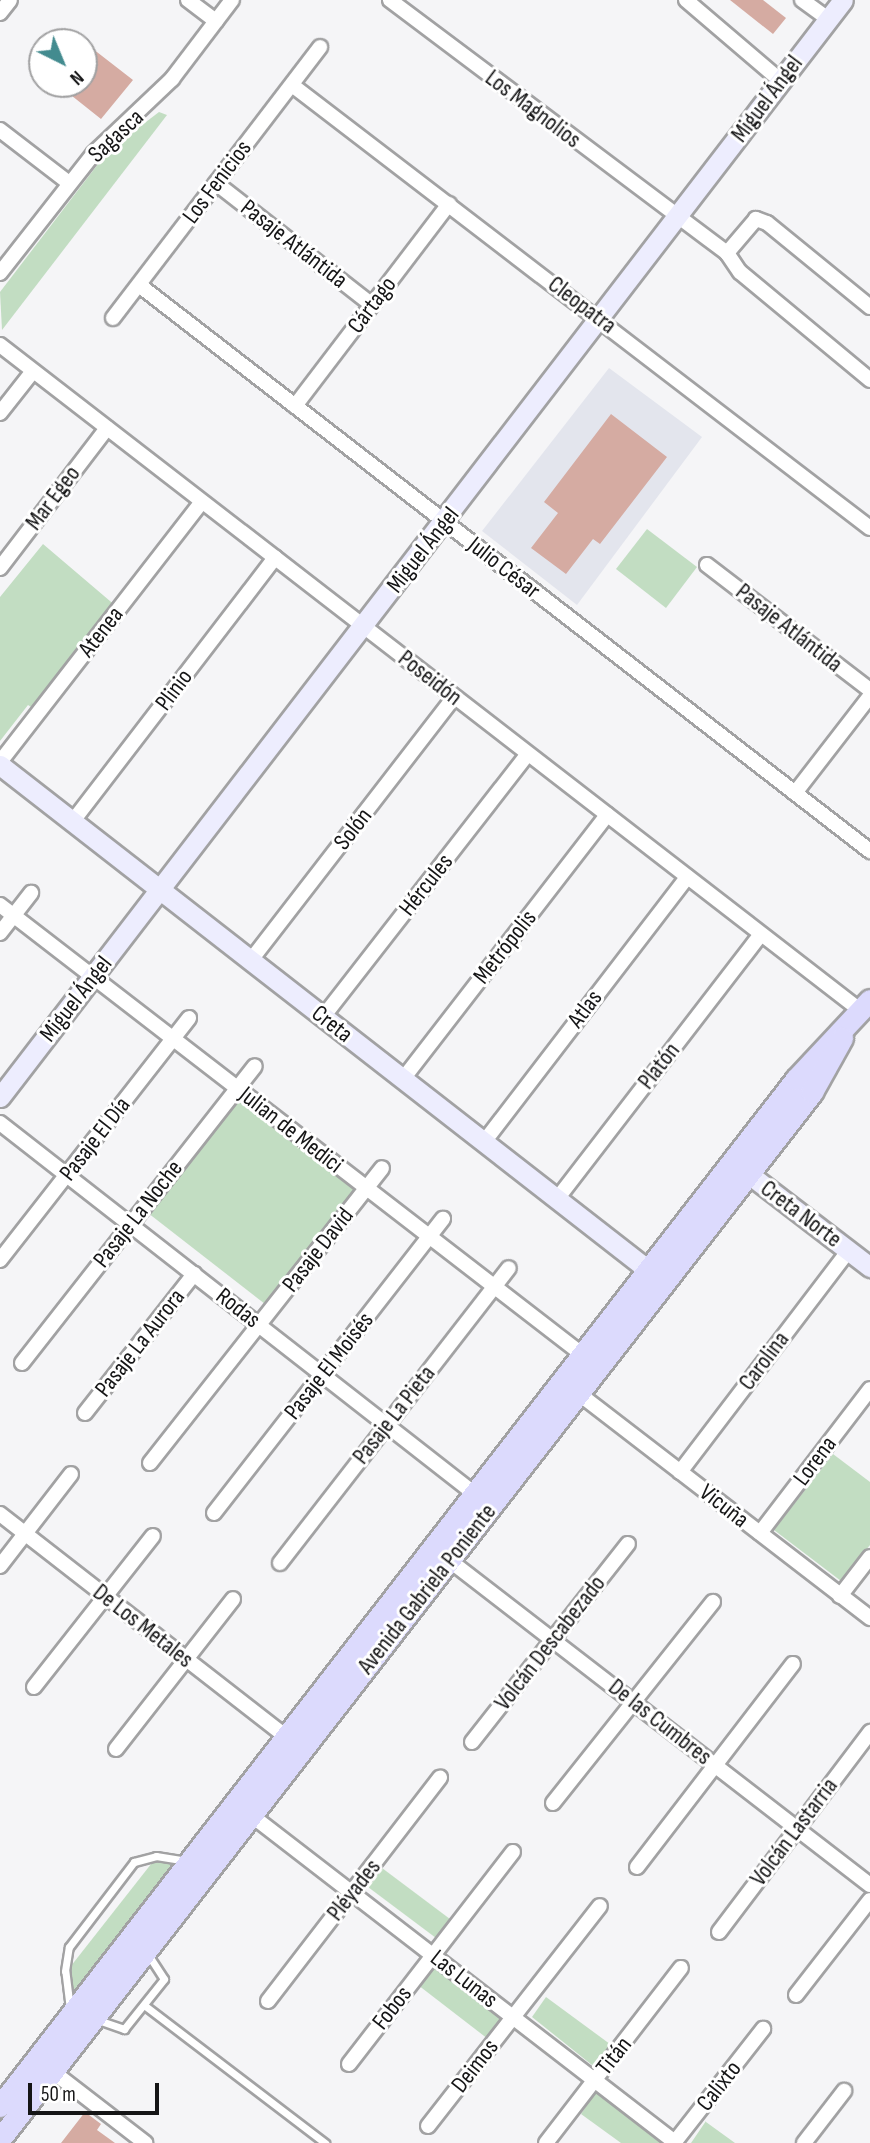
<!DOCTYPE html>
<html>
<head>
<meta charset="utf-8">
<style>
	body { margin:0 }
	#map { position:relative; width:870px; height:2143px; overflow:hidden; background:#f5f5f7; font-family:"Sofia Sans Condensed",sans-serif }
	div>[style] { position:absolute }
	.built>* { inset:0; background:#e3e5ed }
	.green>* { inset:0; background:#c2ddc2 }
	.building>* { inset:0; background:#d5aba2 }
	.roads { filter:drop-shadow(2px 0 #a2a2a3) drop-shadow(-2px 0 #a2a2a3) drop-shadow(0 2px #a2a2a3) drop-shadow(0 -2px #a2a2a3) }
	.lane>* { height:7px; margin:-3.5px; padding:0 3.5px; transform-origin:3.5px; border-radius:3.5px; background:#fff }
	.street>* { height:14px; margin:-7px; padding:0 7px; transform-origin:7px; border-radius:7px; background:#fff }
	.secondary>* { height:19px; margin:-9.5px; padding:0 9.5px; transform-origin:9.5px; border-radius:9.5px; background:#ededfe }
	.primary>* { height:21px; margin:-10.5px; padding:0 10.5px; transform-origin:10.5px; border-radius:10.5px; background:#dcdafd }
	span { translate:-50% -50%; white-space:nowrap; text-align:center; line-height:1.15; -webkit-text-stroke:6px #fff; paint-order:stroke }
	.street-label { font-size:24px; color:#151516 }
	.north { position:absolute; left:28px; top:28px; width:70px; height:70px; box-sizing:border-box; background:#fff; border:2px solid #a1a1a2; border-radius:50%; rotate:137deg; font-size:19px; font-weight:700; line-height:28px; text-align:center; color:#151516 }
	.north::after { content:''; display:block; margin:auto; width:24px; height:32px; background:#438b8f; clip-path:polygon(50% 0,100% 100%,50% 72%,0 100%) }
	.scale { position:absolute; left:28px; top:2083px; width:131px; height:32px; box-sizing:border-box; border:4px solid #151516; border-top:0; padding-left:9px; font-size:21px; line-height:24px; white-space:nowrap; color:#151516; -webkit-text-stroke:5px #fff; paint-order:stroke }
</style>
</head>
<body>
<div id="map">
	<div class="built">
		<i style="clip-path:polygon(609px 368px,702px 437px,577px 605px,482px 531px)"></i>
	</div>
	<div class="green">
		<i style="clip-path:polygon(159px 112px,167px 115px,2px 330px,0 292px,108px 151px)"></i>
		<i style="clip-path:polygon(647px 529px,697px 567px,666px 608px,616px 569px)"></i>
		<i style="clip-path:polygon(43px 544px,117px 607px,34px 709px,28px 705px,0 741px,0 597px)"></i>
		<i style="clip-path:polygon(236px 1097px,355px 1190px,265px 1304px,148px 1213px)"></i>
		<i style="clip-path:polygon(833px 1454px,870px 1482px,870px 1545px,841px 1581px,774px 1530px)"></i>
		<i style="clip-path:polygon(155px 1859px,191px 1866px,78px 2012px,67px 1971px)"></i>
		<i style="clip-path:polygon(382px 1868px,450px 1919px,436px 1938px,368px 1887px)"></i>
		<i style="clip-path:polygon(434px 1967px,503px 2020px,488px 2039px,418px 1985px)"></i>
		<i style="clip-path:polygon(546px 1997px,614px 2047px,597px 2069px,532px 2017px)"></i>
		<i style="clip-path:polygon(599px 2087px,670px 2143px,621px 2143px,581px 2114px)"></i>
		<i style="clip-path:polygon(706px 2121px,706px 2122px,735px 2143px,691px 2143px)"></i>
	</div>
	<div class="building">
		<i style="clip-path:polygon(730px 0,763px 0,786px 18px,773px 34px)"></i>
		<i style="clip-path:polygon(84px 42px,133px 80px,101px 119px,57px 84px,84px 84px)"></i>
		<i style="clip-path:polygon(611px 414px,667px 457px,600px 544px,593px 539px,566px 574px,531px 548px,558px 513px,544px 502px)"></i>
		<i style="clip-path:polygon(85px 2112px,101px 2124px,97px 2130px,115px 2143px,61px 2143px)"></i>
	</div>
	<div class="roads">
		<div class="lane">
			<i style="left:144px;top:2005px;width:228px;rotate:37.3deg"></i>
			<i style="left:70px;top:2009px;width:38px;rotate:-97deg"></i>
			<i style="left:65px;top:1971px;width:24px;rotate:-81deg"></i>
			<i style="left:69px;top:1947px;width:107px;rotate:-52.6deg"></i>
			<i style="left:134px;top:1862px;width:23px;rotate:-15deg"></i>
			<i style="left:156px;top:1856px;width:30px;rotate:9deg"></i>
			<i style="left:98px;top:2020px;width:28px;rotate:19deg"></i>
			<i style="left:124px;top:2029px;width:64px;rotate:-51.3deg"></i>
			<i style="left:164px;top:1979px;width:30px;rotate:-123deg"></i>
		</div>
		<div class="street">
			<i style="left:188px;top:0;width:35px;rotate:37deg"></i>
			<i style="left:390px;top:0;width:421px;rotate:36.9deg"></i>
			<i style="left:686px;top:0;width:125px;rotate:40.5deg"></i>
			<i style="left:802px;top:0;width:32px;rotate:36deg"></i>
			<i style="left:0;top:13px;width:16px;rotate:-52deg"></i>
			<i style="left:292px;top:85px;width:728px;rotate:37.47deg"></i>
			<i style="left:0;top:130px;width:87px;rotate:37.5deg"></i>
			<i style="left:216px;top:183px;width:198px;rotate:38deg"></i>
			<i style="left:0;top:273px;width:152px;rotate:-51.9deg"></i>
			<i style="left:94px;top:153px;width:108px;rotate:-43.5deg"></i>
			<i style="left:172px;top:79px;width:99px;rotate:-52.8deg"></i>
			<i style="left:139px;top:285px;width:925px;rotate:37.75deg"></i>
			<i style="left:870px;top:307px;width:133px;rotate:-140.8deg"></i>
			<i style="left:767px;top:223px;width:12px;rotate:-160deg"></i>
			<i style="left:756px;top:219px;width:45px;rotate:130.5deg"></i>
			<i style="left:727px;top:253px;width:23px;rotate:56deg"></i>
			<i style="left:740px;top:272px;width:169px;rotate:39.7deg"></i>
			<i style="left:113px;top:318px;width:341px;rotate:-52.6deg"></i>
			<i style="left:0;top:345px;width:1089px;rotate:37.72deg"></i>
			<i style="left:295px;top:406px;width:254px;rotate:-52.7deg"></i>
			<i style="left:0;top:413px;width:53px;rotate:-51.8deg"></i>
			<i style="left:707px;top:565px;width:205px;rotate:37.5deg"></i>
			<i style="left:0;top:568px;width:176px;rotate:-52.6deg"></i>
			<i style="left:0;top:762px;width:329px;rotate:-52.2deg"></i>
			<i style="left:795px;top:793px;width:123px;rotate:-52.3deg"></i>
			<i style="left:73px;top:821px;width:332px;rotate:-52.5deg"></i>
			<i style="left:0;top:905px;width:736px;rotate:37.66deg"></i>
			<i style="left:0;top:933px;width:51px;rotate:-52.2deg"></i>
			<i style="left:251px;top:960px;width:332px;rotate:-52.3deg"></i>
			<i style="left:323px;top:1017px;width:333px;rotate:-52.1deg"></i>
			<i style="left:403px;top:1079px;width:334px;rotate:-52.3deg"></i>
			<i style="left:0;top:1123px;width:603px;rotate:37.99deg"></i>
			<i style="left:484px;top:1142px;width:334px;rotate:-52.5deg"></i>
			<i style="left:557px;top:1199px;width:334px;rotate:-52.4deg"></i>
			<i style="left:0;top:1260px;width:307px;rotate:-52deg"></i>
			<i style="left:22px;top:1363px;width:377px;rotate:-51.9deg"></i>
			<i style="left:578px;top:1393px;width:369px;rotate:37.6deg"></i>
			<i style="left:85px;top:1413px;width:177px;rotate:-51.9deg"></i>
			<i style="left:150px;top:1463px;width:375px;rotate:-51.8deg"></i>
			<i style="left:680px;top:1472px;width:279px;rotate:-52.7deg"></i>
			<i style="left:214px;top:1513px;width:373px;rotate:-52.1deg"></i>
			<i style="left:0;top:1514px;width:363px;rotate:37.9deg"></i>
			<i style="left:760px;top:1533px;width:181px;rotate:-52.6deg"></i>
			<i style="left:449px;top:1560px;width:532px;rotate:37.67deg"></i>
			<i style="left:280px;top:1563px;width:373px;rotate:-52.2deg"></i>
			<i style="left:0;top:1566px;width:116px;rotate:-52.3deg"></i>
			<i style="left:840px;top:1596px;width:49px;rotate:-52.4deg"></i>
			<i style="left:34px;top:1687px;width:192px;rotate:-51.8deg"></i>
			<i style="left:472px;top:1742px;width:252px;rotate:-51.8deg"></i>
			<i style="left:116px;top:1749px;width:190px;rotate:-52deg"></i>
			<i style="left:553px;top:1803px;width:257px;rotate:-51.5deg"></i>
			<i style="left:251px;top:1815px;width:537px;rotate:37.66deg"></i>
			<i style="left:637px;top:1867px;width:256px;rotate:-52.5deg"></i>
			<i style="left:719px;top:1932px;width:251px;rotate:-52.9deg"></i>
			<i style="left:796px;top:1995px;width:120px;rotate:-52.1deg"></i>
			<i style="left:268px;top:2001px;width:282px;rotate:-52.4deg"></i>
			<i style="left:349px;top:2064px;width:268px;rotate:-52.3deg"></i>
			<i style="left:52px;top:2071px;width:118px;rotate:37.7deg"></i>
			<i style="left:428px;top:2126px;width:279px;rotate:-52deg"></i>
			<i style="left:546px;top:2143px;width:221px;rotate:-52.4deg"></i>
			<i style="left:674px;top:2143px;width:145px;rotate:-52deg"></i>
			<i style="left:804px;top:2143px;width:66px;rotate:-52.4deg"></i>
		</div>
		<div class="secondary">
			<i style="left:0;top:765px;width:838px;rotate:37.92deg"></i>
			<i style="left:0;top:1097px;width:1383px;rotate:-52.46deg"></i>
			<i style="left:737px;top:1165px;width:168px;rotate:37.5deg"></i>
		</div>
		<div class="primary">
			<i style="left:0;top:2106px;width:1299px;rotate:-52.22deg"></i>
			<i style="left:796px;top:1079px;width:108px;rotate:-46.9deg"></i>
			<i style="left:0;top:2139px;width:1325px;rotate:-52.2deg"></i>
			<i style="left:812px;top:1092px;width:62px;rotate:-60.9deg"></i>
		</div>
	</div>
	<div class="street-label">
		<span style="left:767px;top:99px;rotate:-53deg">Miguel Ángel</span>
		<span style="left:533px;top:109px;rotate:37deg">Los Magnolios</span>
		<span style="left:116px;top:136px;rotate:-43deg">Sagasca</span>
		<span style="left:217px;top:182px;rotate:-53deg">Los Fenicios</span>
		<span style="left:294px;top:244px;rotate:38deg">Pasaje Atlántida</span>
		<span style="left:372px;top:305px;rotate:-53deg">Cártago</span>
		<span style="left:582px;top:305px;rotate:37deg">Cleopatra</span>
		<span style="left:53px;top:498px;rotate:-53deg">Mar Egeo</span>
		<span style="left:423px;top:550px;rotate:-52deg">Miguel Ángel</span>
		<span style="left:504px;top:568px;rotate:38deg">Julio César</span>
		<span style="left:789px;top:628px;rotate:38deg">Pasaje Atlántida</span>
		<span style="left:101px;top:632px;rotate:-52deg">Atenea</span>
		<span style="left:430px;top:678px;rotate:38deg">Poseidón</span>
		<span style="left:174px;top:690px;rotate:-53deg">Plinio</span>
		<span style="left:353px;top:829px;rotate:-52deg">Solón</span>
		<span style="left:426px;top:885px;rotate:-52deg">Hércules</span>
		<span style="left:505px;top:947px;rotate:-52deg">Metrópolis</span>
		<span style="left:76px;top:999px;rotate:-52deg">Miguel Ángel</span>
		<span style="left:585px;top:1009px;rotate:-53deg">Atlas</span>
		<span style="left:332px;top:1024px;rotate:38deg">Creta</span>
		<span style="left:659px;top:1066px;rotate:-52deg">Platón</span>
		<span style="left:291px;top:1130px;rotate:38deg">Julian de Medici</span>
		<span style="left:95px;top:1139px;rotate:-52deg">Pasaje El Día</span>
		<span style="left:138px;top:1214px;rotate:-52deg">Pasaje La Noche</span>
		<span style="left:801px;top:1214px;rotate:37deg">Creta Norte</span>
		<span style="left:318px;top:1250px;rotate:-52deg">Pasaje David</span>
		<span style="left:238px;top:1308px;rotate:38deg">Rodas</span>
		<span style="left:140px;top:1343px;rotate:-52deg">Pasaje La Aurora</span>
		<span style="left:764px;top:1361px;rotate:-53deg">Carolina</span>
		<span style="left:329px;top:1366px;rotate:-52deg">Pasaje El Moisés</span>
		<span style="left:394px;top:1415px;rotate:-52deg">Pasaje La Pieta</span>
		<span style="left:815px;top:1461px;rotate:-53deg">Lorena</span>
		<span style="left:724px;top:1506px;rotate:38deg">Vicuña</span>
		<span style="left:427px;top:1589px;rotate:-52deg">Avenida Gabriela Poniente</span>
		<span style="left:143px;top:1626px;rotate:38deg">De Los Metales</span>
		<span style="left:550px;top:1643px;rotate:-52deg">Volcán Descabezado</span>
		<span style="left:660px;top:1722px;rotate:38deg">De las Cumbres</span>
		<span style="left:794px;top:1832px;rotate:-53deg">Volcán Lastarria</span>
		<span style="left:354px;top:1890px;rotate:-52deg">Pléyades</span>
		<span style="left:464px;top:1979px;rotate:38deg">Las Lunas</span>
		<span style="left:392px;top:2008px;rotate:-52deg">Fobos</span>
		<span style="left:614px;top:2056px;rotate:-52deg">Titán</span>
		<span style="left:475px;top:2066px;rotate:-52deg">Deimos</span>
		<span style="left:719px;top:2086px;rotate:-52deg">Calixto</span>
	</div>
	<div class="north">N</div>
	<div class="scale">50 m</div>
</div>
</body>
</html>
